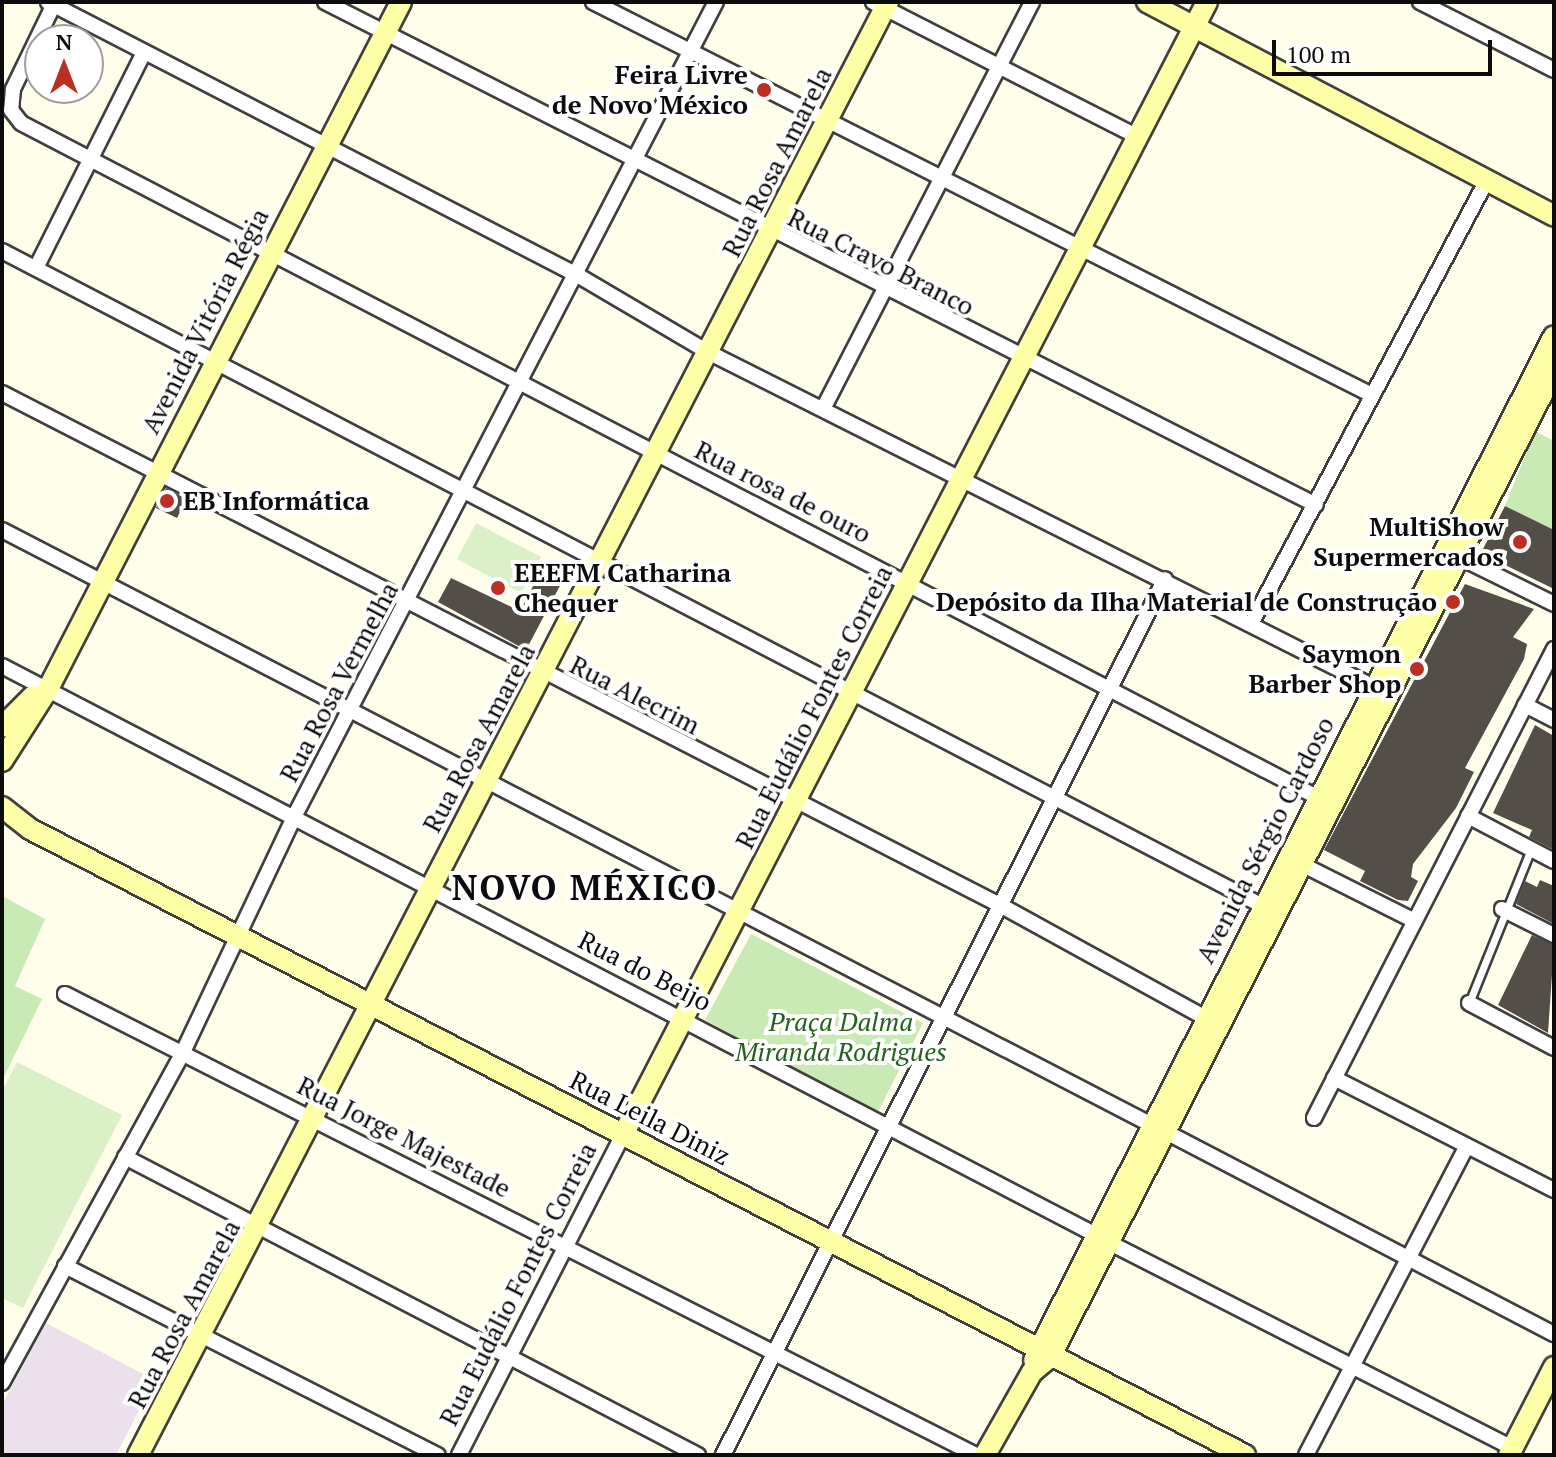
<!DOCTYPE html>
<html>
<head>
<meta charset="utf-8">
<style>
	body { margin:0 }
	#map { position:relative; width:1556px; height:1457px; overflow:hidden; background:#fffeeb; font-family:"PT Serif",serif }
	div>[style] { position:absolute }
	.industrial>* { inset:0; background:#ebe0eb }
	.green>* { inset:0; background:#c9e9b5 }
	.pitch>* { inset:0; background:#dcf0c7 }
	.building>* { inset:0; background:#544e48 }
	.roads { filter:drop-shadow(2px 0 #3f3f3f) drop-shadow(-2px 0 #3f3f3f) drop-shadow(0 2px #3f3f3f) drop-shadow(0 -2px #3f3f3f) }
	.lane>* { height:7px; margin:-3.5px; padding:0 3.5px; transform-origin:3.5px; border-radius:3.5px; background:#fff }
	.street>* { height:14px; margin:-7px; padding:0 7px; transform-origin:7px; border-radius:7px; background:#fff }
	.secondary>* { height:20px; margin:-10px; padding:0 10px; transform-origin:10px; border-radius:10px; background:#feffa6 }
	.dots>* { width:22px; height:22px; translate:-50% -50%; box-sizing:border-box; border:4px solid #fff; border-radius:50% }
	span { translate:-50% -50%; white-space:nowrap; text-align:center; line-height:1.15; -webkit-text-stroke:8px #fff; paint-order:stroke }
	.poi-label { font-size:26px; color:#0c0c0c; font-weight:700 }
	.right { translate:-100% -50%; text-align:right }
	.left { translate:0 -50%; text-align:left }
	.street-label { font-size:26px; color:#0c0c0c }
	.park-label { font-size:26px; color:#22631c; font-style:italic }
	.district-label { font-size:34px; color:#0c0c0c; font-weight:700; letter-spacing:2px }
	.frame { position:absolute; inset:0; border:4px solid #0c0c0c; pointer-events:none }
	.north { position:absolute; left:24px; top:24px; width:80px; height:80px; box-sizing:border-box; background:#fff; border:2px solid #9e9e9e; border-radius:50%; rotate:0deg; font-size:22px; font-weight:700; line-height:32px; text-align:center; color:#0c0c0c }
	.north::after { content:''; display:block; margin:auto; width:28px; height:36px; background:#bc2f23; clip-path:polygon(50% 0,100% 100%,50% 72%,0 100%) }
	.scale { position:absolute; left:1272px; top:40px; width:220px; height:36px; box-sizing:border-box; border:4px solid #0c0c0c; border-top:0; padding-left:10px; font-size:24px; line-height:28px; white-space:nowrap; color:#0c0c0c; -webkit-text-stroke:6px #fff; paint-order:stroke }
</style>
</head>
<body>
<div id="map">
	<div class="industrial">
		<i style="clip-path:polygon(46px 1323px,155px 1380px,116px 1455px,2px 1455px,2px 1405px)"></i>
	</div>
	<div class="green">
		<i style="clip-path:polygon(1535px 431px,1554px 441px,1554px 530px,1505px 506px)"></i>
		<i style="clip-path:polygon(2px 896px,45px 919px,15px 986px,42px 999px,2px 1081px)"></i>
		<i style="clip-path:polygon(751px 934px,923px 1023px,877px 1114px,705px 1020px)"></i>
	</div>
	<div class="pitch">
		<i style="clip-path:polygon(476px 523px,541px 557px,521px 593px,457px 559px)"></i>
		<i style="clip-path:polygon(17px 1062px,122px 1115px,23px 1308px,2px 1298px,2px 1091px)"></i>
	</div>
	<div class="building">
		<i style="clip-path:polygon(166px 488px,187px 499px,177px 518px,156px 508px)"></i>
		<i style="clip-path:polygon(1505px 506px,1554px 530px,1554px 589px,1481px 553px)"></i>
		<i style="clip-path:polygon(542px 569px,563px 580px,526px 650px,438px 602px,451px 578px,520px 611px)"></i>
		<i style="clip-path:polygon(1465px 584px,1534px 609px,1513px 637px,1527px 644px,1524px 659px,1465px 768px,1474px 772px,1456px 808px,1413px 864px,1411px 877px,1418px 881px,1408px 901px,1398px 900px,1360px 881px,1365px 871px,1324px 850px)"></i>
		<i style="clip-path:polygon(1535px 725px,1554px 736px,1554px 850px,1529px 837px,1532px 830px,1493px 813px)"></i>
		<i style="clip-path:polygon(1540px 880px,1554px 886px,1554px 924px,1516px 904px,1525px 881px,1537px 887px)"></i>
		<i style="clip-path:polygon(1532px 935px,1554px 945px,1548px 1033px,1498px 1005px)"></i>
	</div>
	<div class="roads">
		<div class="lane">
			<i style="left:1469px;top:1003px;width:166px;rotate:-68.1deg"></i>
		</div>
		<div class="street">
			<i style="left:48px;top:2px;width:598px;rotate:27.29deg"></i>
			<i style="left:579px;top:276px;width:150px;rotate:30.5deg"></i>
			<i style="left:708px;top:352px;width:746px;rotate:26.7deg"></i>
			<i style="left:55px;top:2px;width:97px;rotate:115.8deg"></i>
			<i style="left:13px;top:89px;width:21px;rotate:95deg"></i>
			<i style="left:11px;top:110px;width:16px;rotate:52deg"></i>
			<i style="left:21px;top:123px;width:1461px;rotate:27.48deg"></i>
			<i style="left:325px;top:2px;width:1111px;rotate:26.91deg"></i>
			<i style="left:593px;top:2px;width:873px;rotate:26.77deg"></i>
			<i style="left:873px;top:2px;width:297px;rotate:27deg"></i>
			<i style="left:1420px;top:2px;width:150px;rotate:26.9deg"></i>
			<i style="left:2px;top:251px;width:1419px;rotate:27.45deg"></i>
			<i style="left:36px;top:268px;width:239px;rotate:-63.4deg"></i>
			<i style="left:2px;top:393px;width:1122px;rotate:27.16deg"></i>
			<i style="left:1000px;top:905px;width:233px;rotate:28.8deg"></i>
			<i style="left:823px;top:409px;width:458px;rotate:-62.8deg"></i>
			<i style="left:2px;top:530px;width:1293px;rotate:27.36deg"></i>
			<i style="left:1459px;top:557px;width:106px;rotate:26.3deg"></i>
			<i style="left:1251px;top:624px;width:503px;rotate:-62.01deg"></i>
			<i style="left:2px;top:666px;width:1231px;rotate:27.48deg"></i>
			<i style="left:1525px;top:705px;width:33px;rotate:27deg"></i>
			<i style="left:1468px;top:816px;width:97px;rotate:27.6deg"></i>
			<i style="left:1301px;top:864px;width:127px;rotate:26.6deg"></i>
			<i style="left:1502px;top:909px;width:58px;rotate:26.6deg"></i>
			<i style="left:65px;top:994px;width:1021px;rotate:26.84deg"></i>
			<i style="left:1469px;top:1003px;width:96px;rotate:27.9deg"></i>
			<i style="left:1334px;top:1078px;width:247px;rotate:27deg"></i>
			<i style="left:1314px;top:1118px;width:527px;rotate:-62.9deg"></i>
			<i style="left:1164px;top:1131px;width:440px;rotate:27.5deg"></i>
			<i style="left:125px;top:1157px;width:646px;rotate:27.48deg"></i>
			<i style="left:1108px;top:1242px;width:454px;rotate:27deg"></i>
			<i style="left:65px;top:1266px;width:418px;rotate:26.9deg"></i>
			<i style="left:2px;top:1383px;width:379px;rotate:-61.3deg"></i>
			<i style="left:184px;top:1050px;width:258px;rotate:-64.7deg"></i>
			<i style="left:294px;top:817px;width:918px;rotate:-62.63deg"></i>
			<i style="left:459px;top:1455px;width:362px;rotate:-62.9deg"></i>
			<i style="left:723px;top:1455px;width:981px;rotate:-63.23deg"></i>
			<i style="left:1306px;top:1455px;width:348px;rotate:-62.5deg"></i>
		</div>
		<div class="secondary">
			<i style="left:1147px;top:2px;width:460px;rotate:27.7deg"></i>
			<i style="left:2px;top:727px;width:44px;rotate:-45deg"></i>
			<i style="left:2px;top:761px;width:85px;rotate:-57.4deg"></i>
			<i style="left:48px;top:689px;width:772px;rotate:-62.8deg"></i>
			<i style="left:2px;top:807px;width:36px;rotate:38deg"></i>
			<i style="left:30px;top:829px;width:1367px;rotate:27.26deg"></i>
			<i style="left:624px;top:1133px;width:1272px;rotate:-62.73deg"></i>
			<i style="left:1034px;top:1360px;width:1148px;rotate:-63.08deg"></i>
			<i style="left:138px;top:1455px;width:1635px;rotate:-62.7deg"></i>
			<i style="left:985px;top:1455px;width:95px;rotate:-60.5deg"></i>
			<i style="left:1032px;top:1372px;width:23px;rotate:-40deg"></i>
			<i style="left:1050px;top:1357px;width:1107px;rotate:-62.93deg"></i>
			<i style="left:1509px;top:1455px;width:99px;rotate:-62.9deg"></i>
		</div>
	</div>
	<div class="dots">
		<i style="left:764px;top:90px;background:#bc2f23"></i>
		<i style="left:167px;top:501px;background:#bc2f23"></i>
		<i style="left:1520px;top:542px;background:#bc2f23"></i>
		<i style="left:498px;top:588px;background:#bc2f23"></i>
		<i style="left:1453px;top:602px;background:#bc2f23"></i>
		<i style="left:1417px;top:669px;background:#bc2f23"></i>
	</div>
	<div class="poi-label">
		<span class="right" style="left:748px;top:90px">Feira Livre<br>de Novo México</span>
		<span class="left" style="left:183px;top:501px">EB Informática</span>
		<span class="right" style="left:1504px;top:542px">MultiShow<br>Supermercados</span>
		<span class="left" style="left:514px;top:588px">EEEFM Catharina<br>Chequer</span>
		<span class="right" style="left:1437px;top:602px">Depósito da Ilha Material de Construção</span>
		<span class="right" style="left:1401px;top:669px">Saymon<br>Barber Shop</span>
	</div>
	<div class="street-label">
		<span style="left:777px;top:162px;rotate:-63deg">Rua Rosa Amarela</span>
		<span style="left:881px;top:262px;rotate:27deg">Rua Cravo Branco</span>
		<span style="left:205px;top:321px;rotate:-63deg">Avenida Vitória Régia</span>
		<span style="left:783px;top:492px;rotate:27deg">Rua rosa de ouro</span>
		<span style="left:339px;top:682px;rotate:-62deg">Rua Rosa Vermelha</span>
		<span style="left:635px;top:695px;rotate:27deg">Rua Alecrim</span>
		<span style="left:814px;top:707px;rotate:-63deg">Rua Eudálio Fontes Correia</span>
		<span style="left:479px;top:738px;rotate:-62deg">Rua Rosa Amarela</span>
		<span style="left:1265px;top:840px;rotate:-63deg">Avenida Sérgio Cardoso</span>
		<span style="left:645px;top:971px;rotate:27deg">Rua do Beijo</span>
		<span style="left:650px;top:1118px;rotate:27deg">Rua Leila Diniz</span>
		<span style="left:404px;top:1137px;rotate:27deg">Rua Jorge Majestade</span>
		<span style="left:518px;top:1284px;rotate:-63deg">Rua Eudálio Fontes Correia</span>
		<span style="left:184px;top:1314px;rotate:-62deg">Rua Rosa Amarela</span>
	</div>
	<div class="park-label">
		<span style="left:841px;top:1037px">Praça Dalma<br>Miranda Rodrigues</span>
	</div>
	<div class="district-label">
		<span style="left:585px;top:888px">NOVO MÉXICO</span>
	</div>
	<div class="frame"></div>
	<div class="north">N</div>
	<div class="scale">100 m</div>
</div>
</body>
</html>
